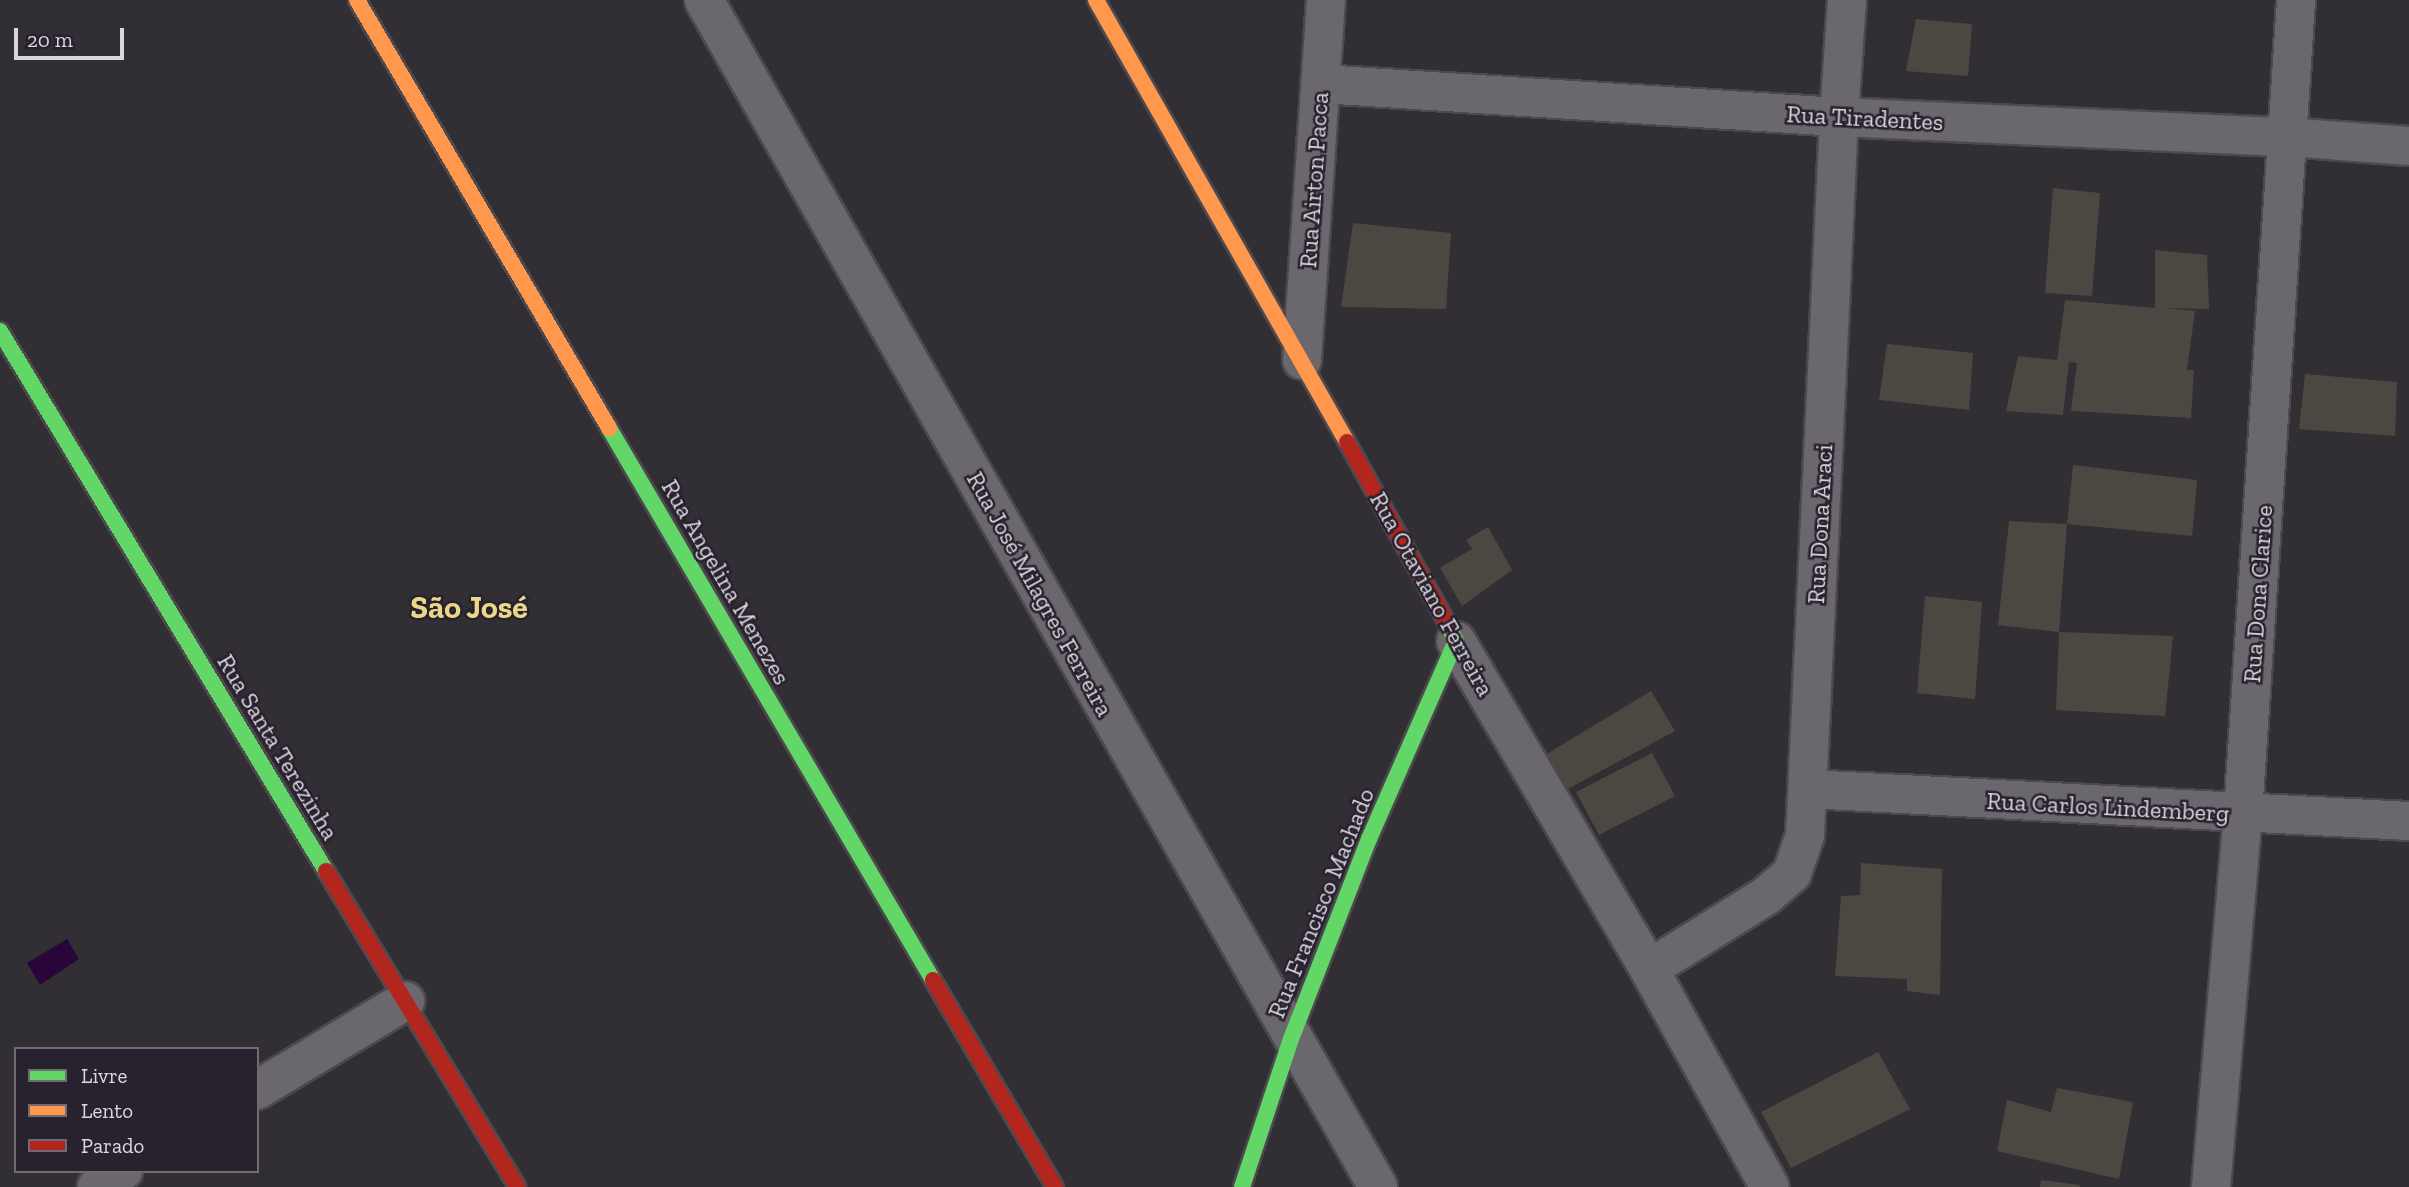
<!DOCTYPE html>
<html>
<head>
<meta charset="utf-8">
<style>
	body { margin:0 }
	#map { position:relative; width:2409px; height:1187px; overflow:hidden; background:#312e34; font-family:"Zilla Slab",serif }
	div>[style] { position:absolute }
	.water>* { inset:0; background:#28063a }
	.building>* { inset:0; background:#4c4841 }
	.roads { filter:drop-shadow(2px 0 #4c494f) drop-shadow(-2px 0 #4c494f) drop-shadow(0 2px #4c494f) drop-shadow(0 -2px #4c494f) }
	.street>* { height:38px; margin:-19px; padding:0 19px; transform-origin:19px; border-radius:19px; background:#6a676d }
	.fast>* { height:16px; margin:-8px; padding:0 8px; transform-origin:8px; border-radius:8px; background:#63d668 }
	.slow>* { height:16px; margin:-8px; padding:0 8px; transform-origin:8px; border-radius:8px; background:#ff974d }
	.jam>* { height:16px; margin:-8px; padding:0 8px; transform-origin:8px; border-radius:8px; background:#b3261e }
	span { translate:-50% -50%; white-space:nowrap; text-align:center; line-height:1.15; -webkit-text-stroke:5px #28212e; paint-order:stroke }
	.street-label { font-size:24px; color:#dbd7e0 }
	.district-label { font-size:32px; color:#ebd789; font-weight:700 }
	.legend { position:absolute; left:14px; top:1047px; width:245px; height:126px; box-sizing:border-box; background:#28212e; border:2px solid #706a75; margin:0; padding:9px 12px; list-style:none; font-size:21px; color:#dbd7e0 }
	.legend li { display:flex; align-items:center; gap:14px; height:35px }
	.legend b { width:35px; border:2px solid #706a75 }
	.scale { position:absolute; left:14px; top:28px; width:110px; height:32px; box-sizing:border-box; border:4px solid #dbd7e0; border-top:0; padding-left:9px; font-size:21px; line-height:24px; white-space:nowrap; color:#dbd7e0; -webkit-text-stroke:5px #28212e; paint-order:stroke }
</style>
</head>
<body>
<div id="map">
	<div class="water">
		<i style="clip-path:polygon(67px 939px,79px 959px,40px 985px,27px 963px)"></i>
	</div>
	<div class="building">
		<i style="clip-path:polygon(1916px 19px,1972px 24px,1968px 76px,1906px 71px)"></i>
		<i style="clip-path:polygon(2053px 188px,2100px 193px,2092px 296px,2045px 293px)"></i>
		<i style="clip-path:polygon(1353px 223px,1451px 233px,1446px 309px,1341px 307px)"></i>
		<i style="clip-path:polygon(2155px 250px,2207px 255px,2209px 309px,2165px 308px,2195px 311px,2187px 370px,2194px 370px,2191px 418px,2071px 411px,2077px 363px,2069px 362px,2063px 415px,2006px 411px,2018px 356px,2057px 360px,2065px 300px,2155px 308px)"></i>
		<i style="clip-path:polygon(1887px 344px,1973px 353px,1969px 410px,1879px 400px)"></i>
		<i style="clip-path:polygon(2305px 374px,2397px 382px,2395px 436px,2299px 429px)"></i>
		<i style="clip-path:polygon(2073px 465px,2197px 480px,2192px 536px,2067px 524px)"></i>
		<i style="clip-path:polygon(2009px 521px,2067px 524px,2059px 632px,1998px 625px)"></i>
		<i style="clip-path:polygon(1488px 527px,1512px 570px,1462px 606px,1440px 568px,1472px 549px,1466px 540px)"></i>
		<i style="clip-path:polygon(1925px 596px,1982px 602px,1975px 699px,1917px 693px)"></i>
		<i style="clip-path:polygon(2059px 632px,2173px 636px,2165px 716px,2056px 710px)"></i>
		<i style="clip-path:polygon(1651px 691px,1675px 731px,1566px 790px,1545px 755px)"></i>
		<i style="clip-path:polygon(1652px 753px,1675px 796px,1599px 835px,1576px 792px)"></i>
		<i style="clip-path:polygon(1861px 863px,1942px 869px,1940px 995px,1907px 991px,1907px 979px,1835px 976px,1841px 896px,1860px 895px)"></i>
		<i style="clip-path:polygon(1878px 1052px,1910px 1109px,1791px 1168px,1761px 1112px)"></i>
		<i style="clip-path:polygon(2057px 1088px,2133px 1102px,2119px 1179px,1997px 1151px,2007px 1100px,2051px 1112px)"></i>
		<i style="clip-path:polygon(2041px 1180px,2080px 1185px,2080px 1187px,2040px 1187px)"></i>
	</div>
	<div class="roads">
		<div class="street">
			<i style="left:704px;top:0;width:1365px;rotate:60.41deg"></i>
			<i style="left:1321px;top:84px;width:519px;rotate:3.65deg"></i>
			<i style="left:1839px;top:117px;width:448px;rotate:2.6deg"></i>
			<i style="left:2287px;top:137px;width:122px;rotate:4.2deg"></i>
			<i style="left:1302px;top:360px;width:361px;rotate:-86.2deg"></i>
			<i style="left:1456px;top:641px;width:381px;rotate:59.5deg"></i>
			<i style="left:1649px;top:969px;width:249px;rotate:61deg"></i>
			<i style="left:1808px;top:789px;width:602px;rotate:3.05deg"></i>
			<i style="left:1649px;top:969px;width:138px;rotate:-32deg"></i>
			<i style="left:1766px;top:896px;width:35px;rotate:-41deg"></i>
			<i style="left:1792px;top:873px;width:39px;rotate:-71deg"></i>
			<i style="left:1805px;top:836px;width:720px;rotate:-87.29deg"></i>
			<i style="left:1839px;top:117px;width:117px;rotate:-86.1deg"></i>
			<i style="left:257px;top:1090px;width:173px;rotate:-31deg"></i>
			<i style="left:97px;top:1187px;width:31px;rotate:-32deg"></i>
			<i style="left:2211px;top:1187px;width:374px;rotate:-85.1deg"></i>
			<i style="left:2243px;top:814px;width:816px;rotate:-86.27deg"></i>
		</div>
		<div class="fast">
			<i style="left:0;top:331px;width:631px;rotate:58.88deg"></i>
			<i style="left:609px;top:428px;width:640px;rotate:59.59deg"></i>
			<i style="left:1242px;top:1187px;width:156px;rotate:-71.7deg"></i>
			<i style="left:1291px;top:1039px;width:215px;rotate:-68.7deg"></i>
			<i style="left:1369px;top:839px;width:216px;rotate:-66.3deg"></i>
			<i style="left:1456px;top:641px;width:16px;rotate:-117deg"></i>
		</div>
		<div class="slow">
			<i style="left:357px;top:0;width:497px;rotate:59.5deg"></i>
			<i style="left:1096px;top:0;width:508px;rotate:60.41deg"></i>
		</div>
		<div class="jam">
			<i style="left:1347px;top:442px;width:211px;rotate:61.1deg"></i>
			<i style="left:326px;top:871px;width:369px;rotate:58.8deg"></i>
			<i style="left:933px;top:980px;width:240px;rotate:59.5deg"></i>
		</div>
	</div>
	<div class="street-label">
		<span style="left:1865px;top:118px;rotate:3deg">Rua Tiradentes</span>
		<span style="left:1314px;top:180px;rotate:-86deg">Rua Airton Pacca</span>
		<span style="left:1820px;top:524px;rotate:-87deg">Rua Dona Araci</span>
		<span style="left:726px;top:582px;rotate:60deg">Rua Angelina Menezes</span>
		<span style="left:1040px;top:594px;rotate:61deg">Rua José Milagres Ferreira</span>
		<span style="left:1432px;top:594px;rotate:61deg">Rua Otaviano Ferreira</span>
		<span style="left:2258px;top:594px;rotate:-86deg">Rua Dona Clarice</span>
		<span style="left:278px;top:747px;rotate:59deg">Rua Santa Terezinha</span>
		<span style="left:2108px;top:807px;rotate:3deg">Rua Carlos Lindemberg</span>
		<span style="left:1321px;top:903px;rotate:-68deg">Rua Francisco Machado</span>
	</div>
	<div class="district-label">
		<span style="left:469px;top:607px">São José</span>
	</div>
	<ul class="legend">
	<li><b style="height:9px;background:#63d668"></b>Livre</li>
	<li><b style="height:9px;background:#ff974d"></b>Lento</li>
	<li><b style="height:9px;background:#b3261e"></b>Parado</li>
	</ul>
	<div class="scale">20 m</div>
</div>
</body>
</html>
